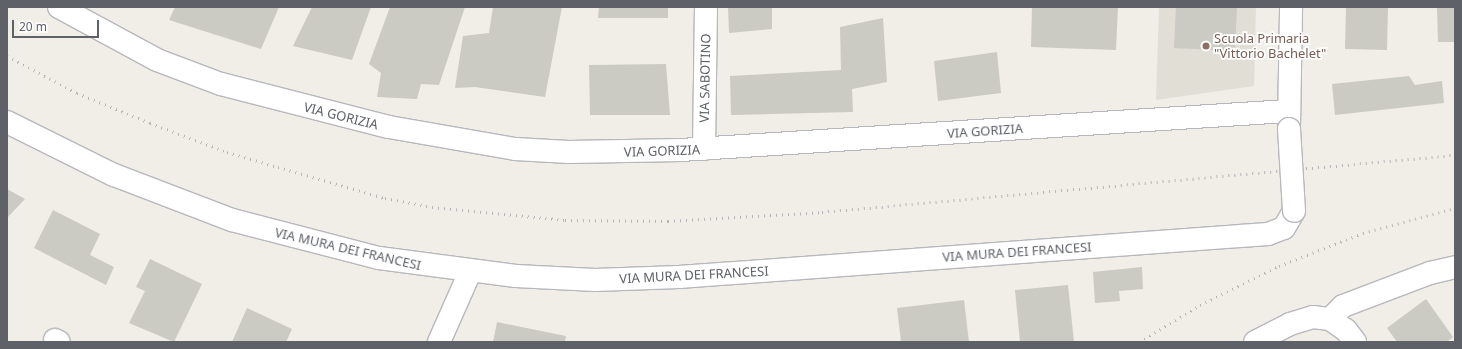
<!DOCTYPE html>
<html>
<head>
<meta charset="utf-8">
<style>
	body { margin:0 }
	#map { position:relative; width:1462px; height:349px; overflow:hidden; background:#f0eee7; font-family:"Noto Sans",sans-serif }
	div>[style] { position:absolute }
	.education>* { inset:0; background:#e0ded5 }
	.building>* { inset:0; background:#cbcac3 }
	.roads { filter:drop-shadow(1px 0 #b7b8bd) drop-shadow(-1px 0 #b7b8bd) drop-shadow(0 1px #b7b8bd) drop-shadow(0 -1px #b7b8bd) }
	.street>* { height:22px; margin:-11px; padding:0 11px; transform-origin:11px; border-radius:11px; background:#fff }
	.rail>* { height:3px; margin-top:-1.5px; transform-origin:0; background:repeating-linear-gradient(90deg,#b5b5b7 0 1px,transparent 0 6px) }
	.bridges { filter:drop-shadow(1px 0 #b7b8bd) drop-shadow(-1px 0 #b7b8bd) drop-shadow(0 1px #b7b8bd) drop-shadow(0 -1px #b7b8bd) }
	.street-bridge>* { height:22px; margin:-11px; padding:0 11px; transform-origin:11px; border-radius:11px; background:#fff }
	.dots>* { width:11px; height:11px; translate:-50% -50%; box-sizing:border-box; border:2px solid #fff; border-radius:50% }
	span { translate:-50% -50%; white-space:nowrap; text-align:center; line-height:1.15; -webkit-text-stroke:3.5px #fff; paint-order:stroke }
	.education-label { font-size:13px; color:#785e54 }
	.left { translate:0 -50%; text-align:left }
	.street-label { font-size:13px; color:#5e6167 }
	.frame { position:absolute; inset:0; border:8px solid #5e6167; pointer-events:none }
	.scale { position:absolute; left:12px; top:20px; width:87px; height:18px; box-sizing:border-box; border:2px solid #5e6167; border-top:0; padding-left:5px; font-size:12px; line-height:14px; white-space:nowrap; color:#5e6167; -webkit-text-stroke:3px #fff; paint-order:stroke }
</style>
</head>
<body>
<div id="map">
	<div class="education">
		<i style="clip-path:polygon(1159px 7px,1256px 7px,1254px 86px,1156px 100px)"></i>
	</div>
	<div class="building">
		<i style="clip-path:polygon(175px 7px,279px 7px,261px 49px,169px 20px)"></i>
		<i style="clip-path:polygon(312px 7px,371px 7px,352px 60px,293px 46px)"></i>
		<i style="clip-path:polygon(390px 7px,465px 7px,439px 85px,421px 84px,417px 99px,377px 97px,381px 73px,369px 64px)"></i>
		<i style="clip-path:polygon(493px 7px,562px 7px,545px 97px,475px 87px,455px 88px,463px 36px,489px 33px)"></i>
		<i style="clip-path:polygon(599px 7px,668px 7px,668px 18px,598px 18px)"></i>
		<i style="clip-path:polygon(728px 7px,772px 7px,772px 29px,729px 33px)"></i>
		<i style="clip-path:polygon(1032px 7px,1118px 7px,1116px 50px,1031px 47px)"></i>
		<i style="clip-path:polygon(1176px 7px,1237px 7px,1235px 51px,1174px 48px)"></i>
		<i style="clip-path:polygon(1346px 7px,1388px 7px,1387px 50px,1345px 49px)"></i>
		<i style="clip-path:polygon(1437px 7px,1455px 7px,1455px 42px,1438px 42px)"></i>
		<i style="clip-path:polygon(883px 18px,887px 82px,852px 89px,853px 112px,731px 115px,730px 76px,841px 70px,840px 27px)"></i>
		<i style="clip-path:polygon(997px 52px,1001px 93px,938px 101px,934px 61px)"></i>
		<i style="clip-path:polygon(666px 64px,670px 115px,590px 115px,589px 65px)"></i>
		<i style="clip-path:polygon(1409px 76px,1415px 85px,1442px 81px,1444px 103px,1335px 115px,1332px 84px)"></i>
		<i style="clip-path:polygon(7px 189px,25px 199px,7px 218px)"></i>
		<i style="clip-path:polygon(53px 210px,100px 234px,90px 255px,114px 267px,106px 285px,34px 248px)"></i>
		<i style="clip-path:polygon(150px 259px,202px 284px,174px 342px,129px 323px,145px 291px,136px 287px)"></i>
		<i style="clip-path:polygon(1142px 267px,1143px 289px,1119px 291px,1120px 301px,1095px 303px,1093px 272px)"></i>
		<i style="clip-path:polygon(1068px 285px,1074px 342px,1020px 342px,1015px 290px)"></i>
		<i style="clip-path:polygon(1426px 299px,1453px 337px,1447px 342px,1397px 342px,1387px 328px)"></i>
		<i style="clip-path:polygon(964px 300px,969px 342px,901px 342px,897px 308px)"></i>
		<i style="clip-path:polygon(247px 308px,292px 329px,286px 342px,232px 342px)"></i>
		<i style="clip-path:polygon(497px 322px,566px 336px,565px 342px,493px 342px)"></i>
	</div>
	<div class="roads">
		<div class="street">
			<i style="left:59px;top:7px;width:111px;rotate:28.4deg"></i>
			<i style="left:157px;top:60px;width:68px;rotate:20.6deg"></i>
			<i style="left:221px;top:84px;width:173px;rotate:14.4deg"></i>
			<i style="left:389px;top:127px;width:128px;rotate:9.9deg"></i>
			<i style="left:515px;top:149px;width:54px;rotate:3.2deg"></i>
			<i style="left:569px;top:152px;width:112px;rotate:-1deg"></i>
			<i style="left:681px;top:150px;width:608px;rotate:-3.68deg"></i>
			<i style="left:7px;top:122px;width:119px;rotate:26.4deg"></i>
			<i style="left:114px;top:175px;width:126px;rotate:20.9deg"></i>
			<i style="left:232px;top:220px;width:152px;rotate:14.5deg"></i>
			<i style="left:379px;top:258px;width:138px;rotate:7.5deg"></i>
			<i style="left:516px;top:276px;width:79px;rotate:2.9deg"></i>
			<i style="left:595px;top:280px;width:84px;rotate:-2deg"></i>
			<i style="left:679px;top:277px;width:591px;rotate:-4.18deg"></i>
			<i style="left:1268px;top:234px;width:17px;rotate:-21deg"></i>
			<i style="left:1284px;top:228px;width:20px;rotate:-60deg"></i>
			<i style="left:1289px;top:126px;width:119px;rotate:-89deg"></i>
			<i style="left:704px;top:149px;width:142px;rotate:-89.2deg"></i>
			<i style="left:1330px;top:319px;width:18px;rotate:-45deg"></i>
			<i style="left:1343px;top:306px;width:93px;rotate:-20.8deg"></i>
			<i style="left:1430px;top:273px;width:26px;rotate:-13deg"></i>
			<i style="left:55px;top:340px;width:4px;rotate:27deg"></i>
			<i style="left:439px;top:342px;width:77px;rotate:-66.1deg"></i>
			<i style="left:1255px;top:342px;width:39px;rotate:-27deg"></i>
			<i style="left:1290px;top:324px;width:24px;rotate:-17deg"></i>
			<i style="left:1313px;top:317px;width:17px;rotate:7deg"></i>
			<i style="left:1330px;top:319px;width:19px;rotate:35deg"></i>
			<i style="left:1346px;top:330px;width:15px;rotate:53deg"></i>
		</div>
	</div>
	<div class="rail">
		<i style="left:7px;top:56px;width:79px;rotate:27.9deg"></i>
		<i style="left:77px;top:93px;width:79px;rotate:22.3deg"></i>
		<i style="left:150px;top:123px;width:82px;rotate:20.6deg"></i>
		<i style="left:227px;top:152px;width:53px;rotate:16.4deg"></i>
		<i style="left:278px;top:167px;width:111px;rotate:16.2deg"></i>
		<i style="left:385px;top:198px;width:48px;rotate:10.8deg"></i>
		<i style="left:432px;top:207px;width:134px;rotate:5.6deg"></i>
		<i style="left:565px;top:220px;width:103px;rotate:0.6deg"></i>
		<i style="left:668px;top:221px;width:154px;rotate:-3.3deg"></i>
		<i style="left:822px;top:212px;width:636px;rotate:-5.15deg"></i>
		<i style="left:1139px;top:342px;width:71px;rotate:-31.2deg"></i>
		<i style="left:1200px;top:305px;width:88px;rotate:-26.3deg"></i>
		<i style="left:1279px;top:266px;width:90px;rotate:-21.4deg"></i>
		<i style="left:1363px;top:233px;width:95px;rotate:-15.2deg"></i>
	</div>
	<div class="bridges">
		<div class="street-bridge">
			<i style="left:1289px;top:129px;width:82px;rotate:86.5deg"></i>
		</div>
	</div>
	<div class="dots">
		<i style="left:1206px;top:46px;background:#8d6e63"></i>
	</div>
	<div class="education-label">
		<span class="left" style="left:1214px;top:46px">Scuola Primaria<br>"Vittorio Bachelet"</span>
	</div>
	<div class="street-label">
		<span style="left:705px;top:78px;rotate:-89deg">VIA SABOTINO</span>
		<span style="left:341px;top:116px;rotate:14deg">VIA GORIZIA</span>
		<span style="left:985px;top:131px;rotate:-4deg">VIA GORIZIA</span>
		<span style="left:662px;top:151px;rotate:-2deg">VIA GORIZIA</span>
		<span style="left:348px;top:249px;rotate:13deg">VIA MURA DEI FRANCESI</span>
		<span style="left:1017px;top:252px;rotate:-4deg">VIA MURA DEI FRANCESI</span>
		<span style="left:694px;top:275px;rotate:-3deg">VIA MURA DEI FRANCESI</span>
	</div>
	<div class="frame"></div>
	<div class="scale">20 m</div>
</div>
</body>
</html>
